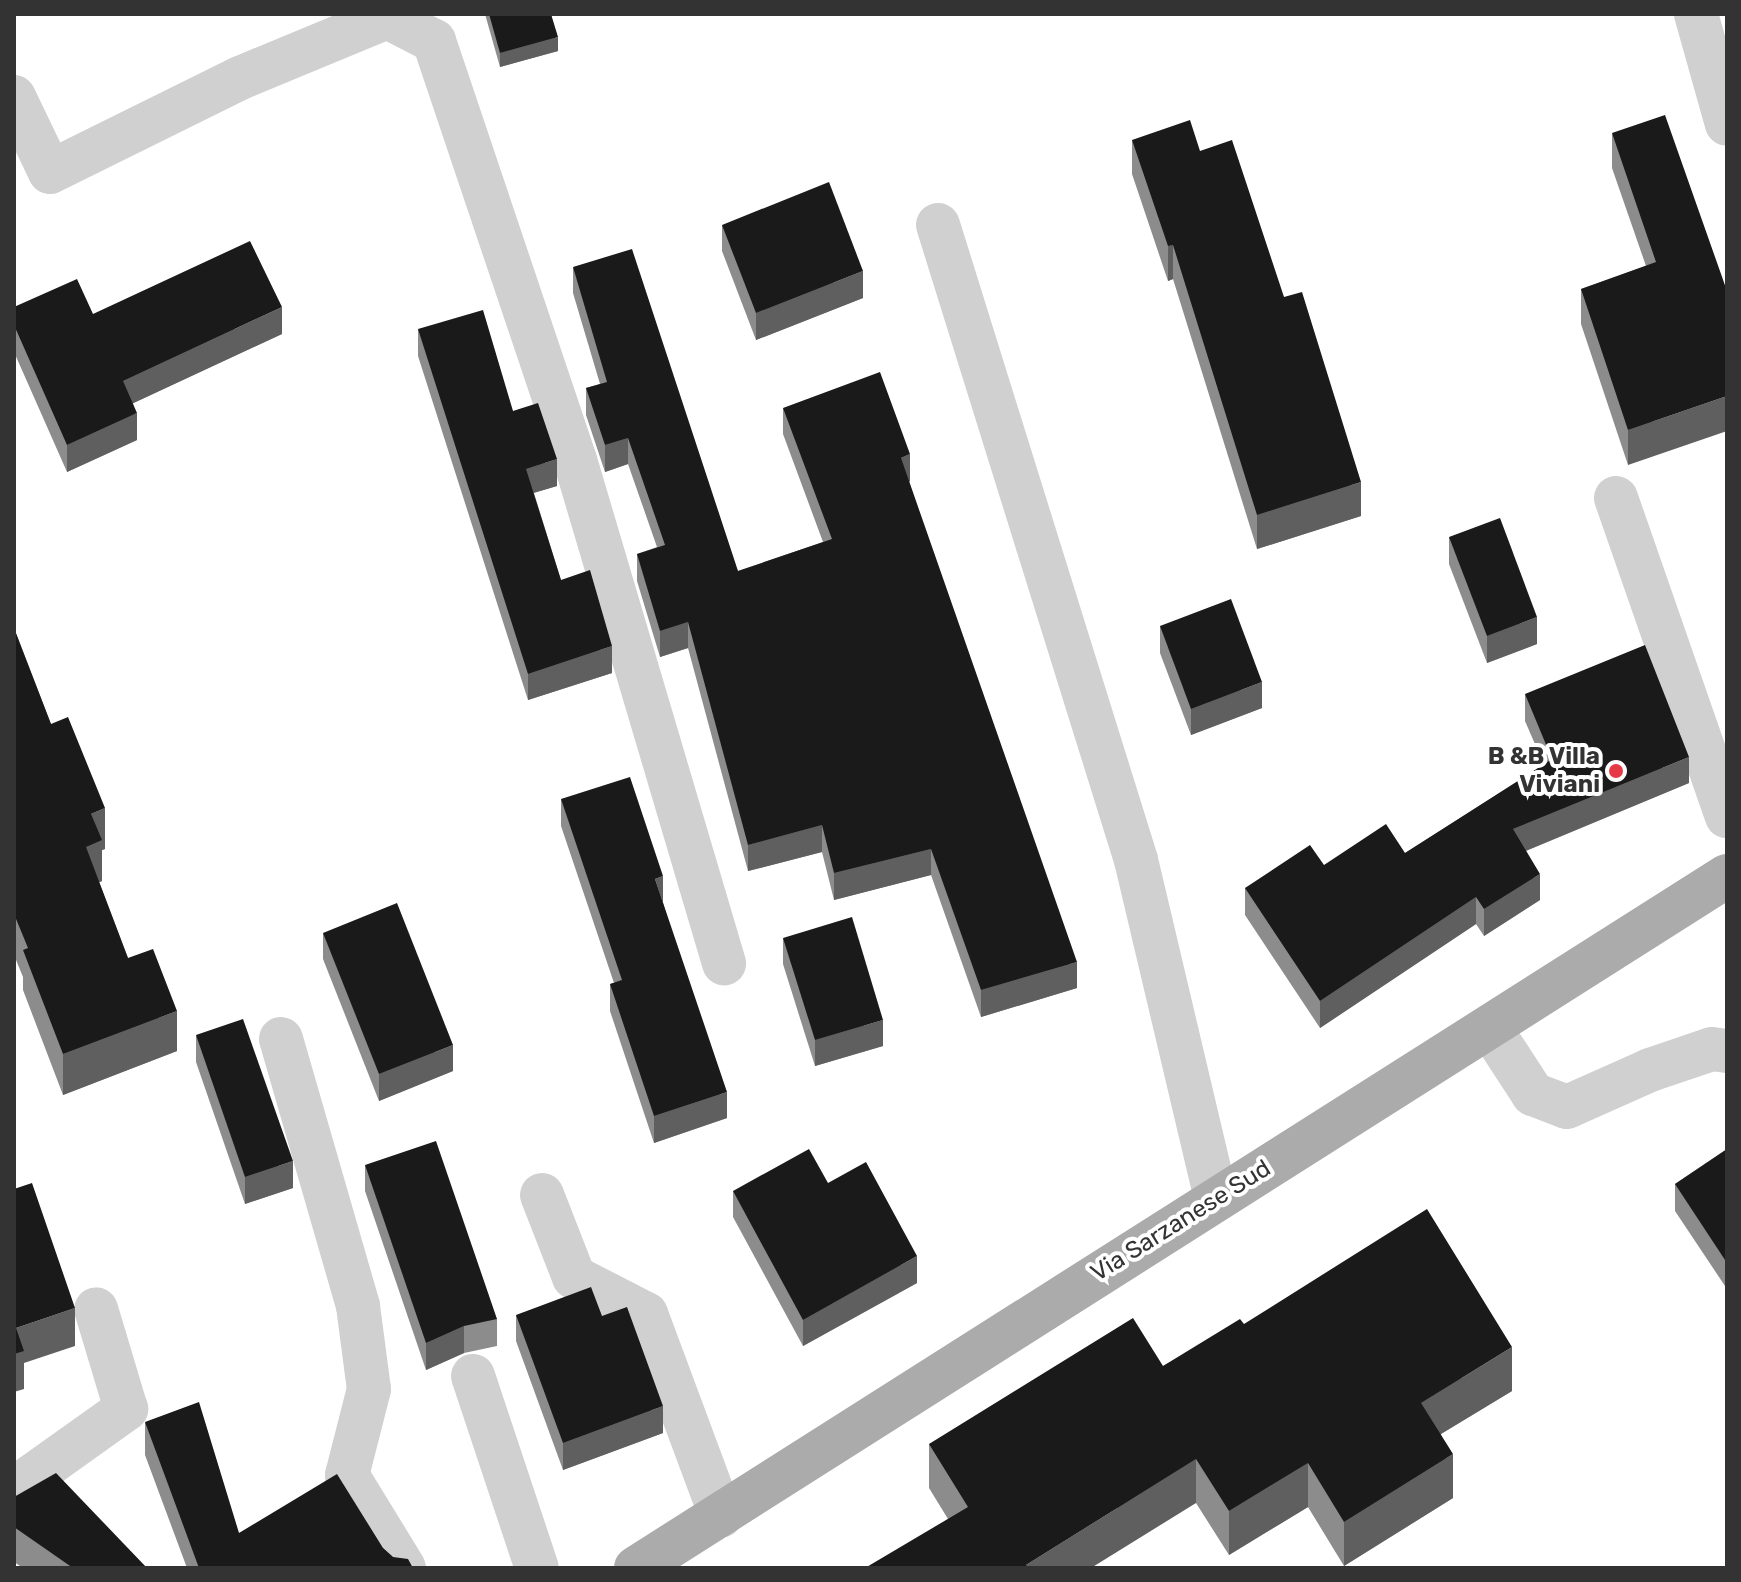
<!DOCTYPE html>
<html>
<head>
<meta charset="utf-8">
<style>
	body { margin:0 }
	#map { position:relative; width:1741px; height:1582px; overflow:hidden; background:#fff; font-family:Rubik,sans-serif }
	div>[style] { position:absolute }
	.minor>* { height:44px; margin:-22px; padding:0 22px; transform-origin:22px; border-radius:22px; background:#d0d0d0 }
	.major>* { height:44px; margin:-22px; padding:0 22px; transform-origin:22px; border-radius:22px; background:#ababab }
	.wall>* { inset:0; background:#8c8c8c }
	.shaded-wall>* { inset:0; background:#5f5f5f }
	.building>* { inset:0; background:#1a1a1a }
	.dots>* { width:22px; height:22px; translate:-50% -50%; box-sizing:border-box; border:4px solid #fff; border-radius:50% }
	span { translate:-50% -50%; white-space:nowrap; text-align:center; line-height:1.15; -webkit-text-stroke:8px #fff; paint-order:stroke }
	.poi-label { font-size:24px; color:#333; font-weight:700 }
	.right { translate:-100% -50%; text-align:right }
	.street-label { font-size:24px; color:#333 }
	.frame { position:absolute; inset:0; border:16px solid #333; pointer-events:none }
</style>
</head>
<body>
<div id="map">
	<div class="minor">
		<i style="left:1696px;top:14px;width:114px;rotate:74.3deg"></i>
		<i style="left:14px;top:97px;width:83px;rotate:64.4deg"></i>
		<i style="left:50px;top:172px;width:212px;rotate:-26.3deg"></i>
		<i style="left:240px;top:78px;width:159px;rotate:-22.5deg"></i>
		<i style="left:387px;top:17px;width:53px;rotate:27.1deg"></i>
		<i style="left:434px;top:41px;width:442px;rotate:71.4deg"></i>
		<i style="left:575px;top:460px;width:525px;rotate:73.5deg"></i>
		<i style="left:938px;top:225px;width:665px;rotate:72.68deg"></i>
		<i style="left:1136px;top:860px;width:348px;rotate:76.7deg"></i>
		<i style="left:1616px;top:498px;width:337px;rotate:70.8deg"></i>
		<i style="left:1490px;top:1028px;width:79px;rotate:56.9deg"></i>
		<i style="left:1533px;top:1094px;width:36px;rotate:21deg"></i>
		<i style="left:1567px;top:1107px;width:91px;rotate:-24deg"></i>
		<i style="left:1650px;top:1070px;width:65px;rotate:-18.7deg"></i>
		<i style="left:1712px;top:1049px;width:15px;rotate:8deg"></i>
		<i style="left:281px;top:1039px;width:278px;rotate:73.9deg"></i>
		<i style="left:358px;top:1306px;width:84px;rotate:82.5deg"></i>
		<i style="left:369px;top:1389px;width:89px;rotate:104.3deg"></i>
		<i style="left:347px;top:1475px;width:109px;rotate:58.5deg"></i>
		<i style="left:542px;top:1195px;width:88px;rotate:68.7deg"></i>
		<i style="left:574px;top:1277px;width:81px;rotate:27.2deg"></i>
		<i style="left:646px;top:1314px;width:215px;rotate:69.6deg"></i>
		<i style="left:473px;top:1376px;width:202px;rotate:71.6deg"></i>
		<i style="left:14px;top:1489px;width:138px;rotate:-35.5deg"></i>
		<i style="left:126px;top:1409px;width:104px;rotate:-106.7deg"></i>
	</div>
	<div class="major">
		<i style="left:636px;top:1568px;width:1292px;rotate:-32.39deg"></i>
	</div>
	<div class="wall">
		<i style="clip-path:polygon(485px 14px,551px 14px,558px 51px,500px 67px)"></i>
		<i style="clip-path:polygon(1612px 133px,1727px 291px,1628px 465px,1581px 324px,1581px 289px,1646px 266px,1612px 168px)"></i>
		<i style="clip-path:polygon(1132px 140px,1200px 151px,1284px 297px,1361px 516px,1257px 549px,1173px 279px,1168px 281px,1132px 174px)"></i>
		<i style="clip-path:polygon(722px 225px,863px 298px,756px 340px,722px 251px)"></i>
		<i style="clip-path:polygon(573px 267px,738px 571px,823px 542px,783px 434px,783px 408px,910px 481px,909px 482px,1077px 988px,981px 1017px,931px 875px,834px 900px,822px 852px,748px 871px,688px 648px,660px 657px,637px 581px,637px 554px,657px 547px,628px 464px,605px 472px,586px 415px,586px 388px,600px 384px,573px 293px)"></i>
		<i style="clip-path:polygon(14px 307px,93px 314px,282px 334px,133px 403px,137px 440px,67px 472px,14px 352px)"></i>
		<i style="clip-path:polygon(418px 329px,513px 411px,557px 486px,534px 493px,561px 580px,612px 673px,528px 700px,418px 356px)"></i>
		<i style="clip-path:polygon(1449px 537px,1537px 644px,1487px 663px,1449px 564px)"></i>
		<i style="clip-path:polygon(1160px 626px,1262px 708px,1191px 735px,1160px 653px)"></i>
		<i style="clip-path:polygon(14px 628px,51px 724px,105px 849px,102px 850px,102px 881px,99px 882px,128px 958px,177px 1051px,63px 1095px,23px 990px,23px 977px,14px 955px)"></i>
		<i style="clip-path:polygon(1525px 694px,1689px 783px,1526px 851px,1540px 900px,1484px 936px,1476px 924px,1320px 1028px,1245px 915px,1245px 888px,1324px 865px,1405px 853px,1544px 765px,1525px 721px)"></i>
		<i style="clip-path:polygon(561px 799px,663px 903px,727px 1118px,654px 1143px,610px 1011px,610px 984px,614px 983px,561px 826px)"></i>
		<i style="clip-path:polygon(323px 933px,453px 1071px,379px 1101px,323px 959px)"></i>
		<i style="clip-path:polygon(783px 938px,883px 1046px,815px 1066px,783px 964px)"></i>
		<i style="clip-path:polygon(196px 1035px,293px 1188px,245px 1204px,196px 1062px)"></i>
		<i style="clip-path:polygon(1727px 1149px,1727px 1289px,1675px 1211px,1675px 1184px)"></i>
		<i style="clip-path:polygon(365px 1165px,497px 1319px,497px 1346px,464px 1353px,426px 1370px,365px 1191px)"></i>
		<i style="clip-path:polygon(828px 1183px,917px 1283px,803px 1346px,733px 1217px,733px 1191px)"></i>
		<i style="clip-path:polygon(516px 1315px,602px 1316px,663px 1433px,563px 1470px,516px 1341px)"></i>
		<i style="clip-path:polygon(1244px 1324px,1512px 1391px,1441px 1434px,1453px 1498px,1344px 1566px,1308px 1507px,1229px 1555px,1196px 1503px,948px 1519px,929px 1488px,929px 1444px,1163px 1366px)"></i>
		<i style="clip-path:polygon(145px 1422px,239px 1533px,383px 1548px,393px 1557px,413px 1568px,187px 1568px,145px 1455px)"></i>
		<i style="clip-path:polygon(14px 1497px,147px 1568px,23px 1568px,14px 1562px)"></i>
	</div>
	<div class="shaded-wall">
		<i style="clip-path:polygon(558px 37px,558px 51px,500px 67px,500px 53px)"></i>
		<i style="clip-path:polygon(1173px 245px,1173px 279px,1168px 281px,1168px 246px)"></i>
		<i style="clip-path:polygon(863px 271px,863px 298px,756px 340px,756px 313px)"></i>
		<i style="clip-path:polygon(282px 307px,282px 334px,123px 408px,123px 381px)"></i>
		<i style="clip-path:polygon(1727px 396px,1727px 431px,1628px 465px,1628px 430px)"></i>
		<i style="clip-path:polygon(137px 413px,137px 440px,67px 472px,67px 445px)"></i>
		<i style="clip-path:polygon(628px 438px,628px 464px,605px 472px,605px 445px)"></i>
		<i style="clip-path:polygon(910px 454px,910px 481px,901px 485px,901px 458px)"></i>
		<i style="clip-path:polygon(557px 459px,557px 486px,526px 495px,526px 469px)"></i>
		<i style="clip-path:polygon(1361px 482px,1361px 516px,1257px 549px,1257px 515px)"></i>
		<i style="clip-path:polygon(1537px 617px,1537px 644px,1487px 663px,1487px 636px)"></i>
		<i style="clip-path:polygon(688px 622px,688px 648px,660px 657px,660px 631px)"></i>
		<i style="clip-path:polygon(612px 646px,612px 673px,528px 700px,528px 674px)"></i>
		<i style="clip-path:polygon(1262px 682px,1262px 708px,1191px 735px,1191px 709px)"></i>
		<i style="clip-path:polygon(1689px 757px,1689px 783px,1513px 856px,1513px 829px)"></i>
		<i style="clip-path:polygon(105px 808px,105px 849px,102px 850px,102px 881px,86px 888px,86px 847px,91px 814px)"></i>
		<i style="clip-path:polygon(822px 825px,822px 852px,748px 871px,748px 845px)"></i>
		<i style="clip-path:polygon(931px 849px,931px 875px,834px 900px,834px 873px)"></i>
		<i style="clip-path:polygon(1540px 874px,1540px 900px,1484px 936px,1484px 909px)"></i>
		<i style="clip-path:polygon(663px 876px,663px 903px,655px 879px)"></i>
		<i style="clip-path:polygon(1476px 897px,1476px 924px,1320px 1028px,1320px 1001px)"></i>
		<i style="clip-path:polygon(1077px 962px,1077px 988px,981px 1017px,981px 990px)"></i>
		<i style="clip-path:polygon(177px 1011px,177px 1051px,63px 1095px,63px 1054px)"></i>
		<i style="clip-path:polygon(883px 1020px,883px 1046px,815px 1066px,815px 1040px)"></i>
		<i style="clip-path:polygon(453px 1045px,453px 1071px,379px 1101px,379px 1074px)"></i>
		<i style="clip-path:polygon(727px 1092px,727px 1118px,654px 1143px,654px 1116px)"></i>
		<i style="clip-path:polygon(293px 1161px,293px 1188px,245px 1204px,245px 1177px)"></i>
		<i style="clip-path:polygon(917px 1256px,917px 1283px,803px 1346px,803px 1320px)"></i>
		<i style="clip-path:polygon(75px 1308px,75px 1346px,24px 1363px,24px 1389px,14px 1392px,14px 1354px,16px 1328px)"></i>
		<i style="clip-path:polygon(464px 1326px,464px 1353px,426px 1370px,426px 1343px)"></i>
		<i style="clip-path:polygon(1512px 1347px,1512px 1391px,1421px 1446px,1421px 1403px)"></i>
		<i style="clip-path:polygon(663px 1406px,663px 1433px,563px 1470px,563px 1443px)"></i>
		<i style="clip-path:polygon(1453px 1454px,1453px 1498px,1344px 1566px,1344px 1522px)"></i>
		<i style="clip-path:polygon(1196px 1459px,1196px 1503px,1091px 1568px,1026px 1568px,1026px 1565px)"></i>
		<i style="clip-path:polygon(1308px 1463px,1308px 1507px,1229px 1555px,1229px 1511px)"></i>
	</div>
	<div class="building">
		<i style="clip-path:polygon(489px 14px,551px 14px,558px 37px,500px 53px)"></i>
		<i style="clip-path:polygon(1665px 115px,1727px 291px,1727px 396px,1628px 430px,1581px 289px,1656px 262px,1612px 133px)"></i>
		<i style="clip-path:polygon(1190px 120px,1200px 151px,1232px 140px,1284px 297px,1302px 292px,1361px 482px,1257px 515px,1173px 245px,1168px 246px,1132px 140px)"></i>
		<i style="clip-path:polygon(829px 182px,863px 271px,756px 313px,722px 225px)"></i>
		<i style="clip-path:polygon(250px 241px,282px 307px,123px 381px,137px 413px,67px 445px,14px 325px,14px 307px,77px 279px,93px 314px)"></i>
		<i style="clip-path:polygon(632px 249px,738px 571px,832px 539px,783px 408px,880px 372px,910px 454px,901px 458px,1077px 962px,981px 990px,931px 849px,834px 873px,822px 825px,748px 845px,688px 622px,660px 631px,637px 554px,665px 545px,628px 438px,605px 445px,586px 388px,607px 382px,573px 267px)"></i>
		<i style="clip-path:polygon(483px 310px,513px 411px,538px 403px,557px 459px,526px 469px,561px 580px,590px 570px,612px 646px,528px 674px,418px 329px)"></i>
		<i style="clip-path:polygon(1500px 518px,1537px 617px,1487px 636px,1449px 537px)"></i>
		<i style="clip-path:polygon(1231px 599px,1262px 682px,1191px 709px,1160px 626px)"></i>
		<i style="clip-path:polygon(14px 628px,51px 724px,68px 717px,105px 808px,91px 814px,102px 840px,86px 847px,128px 958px,153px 949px,177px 1011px,63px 1054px,23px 950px,28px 948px,14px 914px)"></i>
		<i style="clip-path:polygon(1645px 645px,1689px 757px,1513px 829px,1540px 874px,1484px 909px,1476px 897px,1320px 1001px,1245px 888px,1310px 845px,1324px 865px,1386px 824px,1405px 853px,1552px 759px,1525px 694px)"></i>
		<i style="clip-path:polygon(630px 777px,663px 876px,655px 879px,727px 1092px,654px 1116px,610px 984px,622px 980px,561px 799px)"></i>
		<i style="clip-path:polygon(397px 903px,453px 1045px,379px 1074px,323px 933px)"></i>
		<i style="clip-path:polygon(852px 917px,883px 1020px,815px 1040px,783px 938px)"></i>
		<i style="clip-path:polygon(243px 1019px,293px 1161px,245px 1177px,196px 1035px)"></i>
		<i style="clip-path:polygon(436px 1141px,497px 1319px,464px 1326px,426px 1343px,365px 1165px)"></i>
		<i style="clip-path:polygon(809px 1149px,828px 1183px,866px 1162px,917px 1256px,803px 1320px,733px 1191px)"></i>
		<i style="clip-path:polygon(1727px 1149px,1727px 1263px,1675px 1184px)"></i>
		<i style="clip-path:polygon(32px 1183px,75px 1308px,16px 1328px,24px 1351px,14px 1354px,14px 1189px)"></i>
		<i style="clip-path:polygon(1427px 1209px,1512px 1347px,1421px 1403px,1453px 1454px,1344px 1522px,1308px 1463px,1229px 1511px,1196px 1459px,1026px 1565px,1028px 1568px,865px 1568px,968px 1507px,929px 1444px,1133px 1318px,1163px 1366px,1240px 1319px,1244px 1324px)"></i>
		<i style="clip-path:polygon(591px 1287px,602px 1316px,627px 1307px,663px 1406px,563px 1443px,516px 1315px)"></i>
		<i style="clip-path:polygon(199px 1402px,239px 1533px,337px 1474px,383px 1548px,393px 1557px,408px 1559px,413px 1568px,199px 1568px,145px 1422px)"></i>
		<i style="clip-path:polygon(56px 1473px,147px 1568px,73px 1568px,14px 1527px,14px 1497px)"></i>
	</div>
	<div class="dots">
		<i style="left:1616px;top:771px;background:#e63946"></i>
	</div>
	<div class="poi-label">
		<span class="right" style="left:1600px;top:771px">B &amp;B Villa<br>Viviani</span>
	</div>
	<div class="street-label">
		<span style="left:1181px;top:1221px;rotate:-32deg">Via Sarzanese Sud</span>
	</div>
	<div class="frame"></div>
</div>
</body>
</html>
